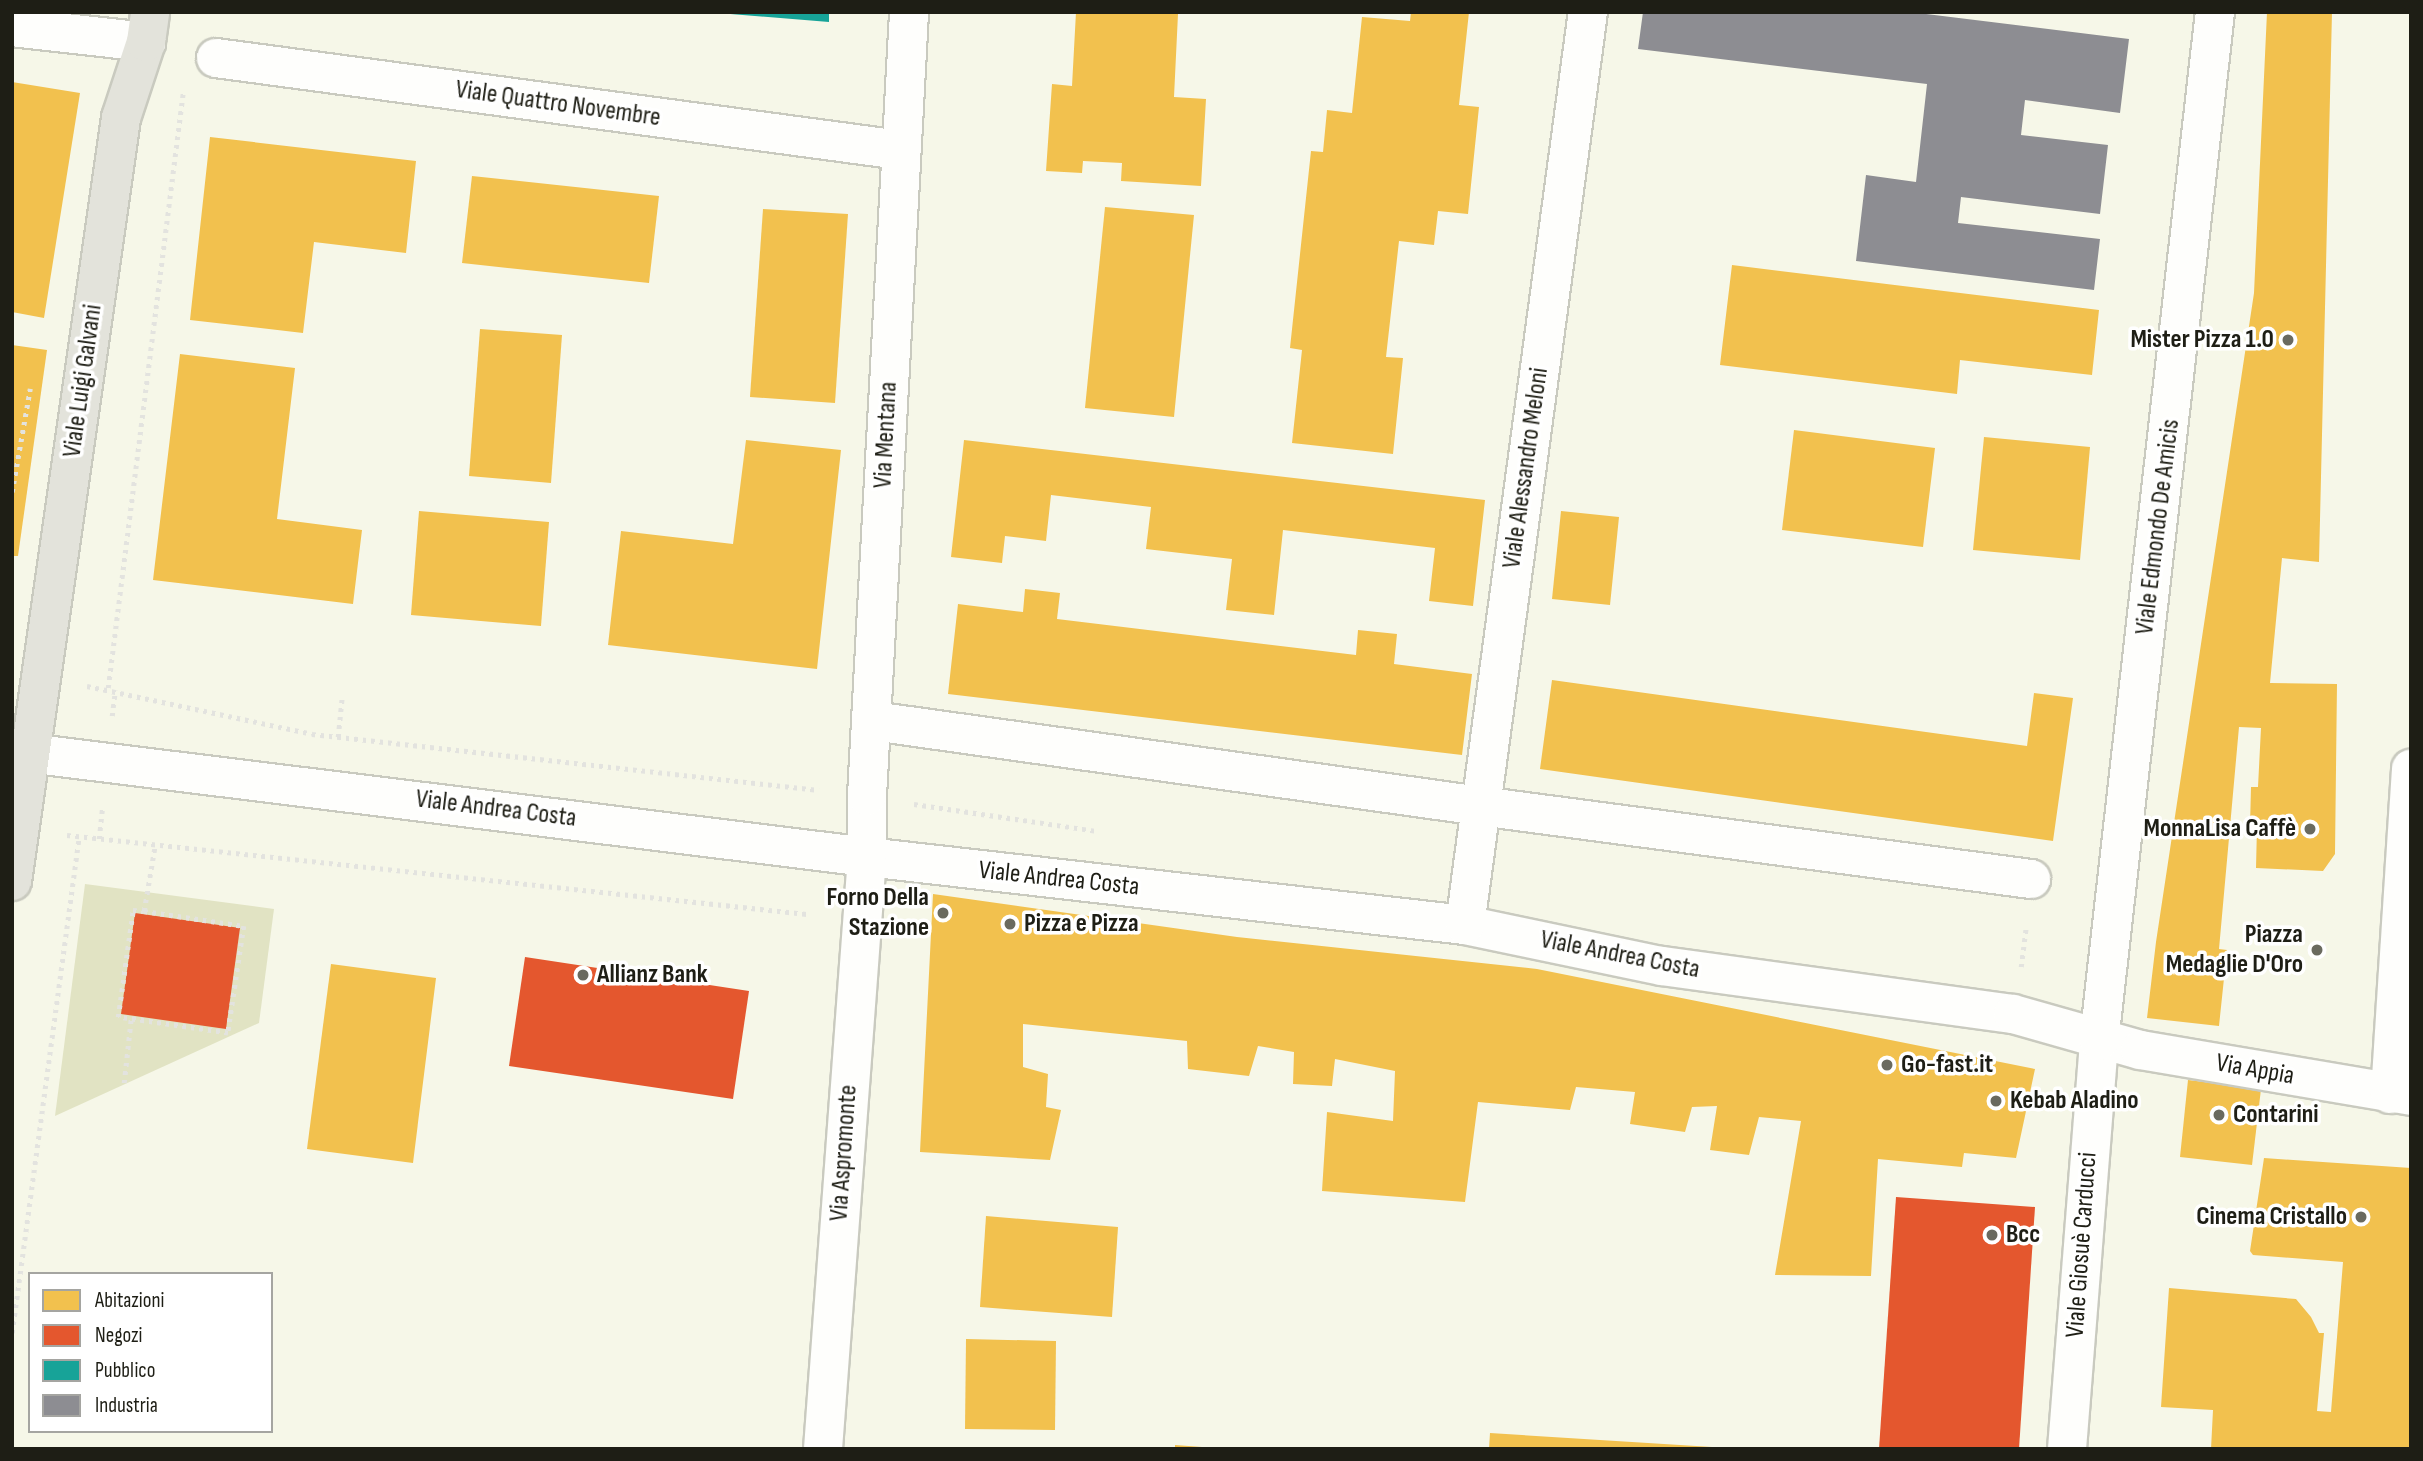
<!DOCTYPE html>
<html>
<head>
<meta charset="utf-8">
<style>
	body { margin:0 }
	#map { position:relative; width:2423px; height:1461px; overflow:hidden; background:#f6f7e8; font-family:"Sofia Sans Condensed",sans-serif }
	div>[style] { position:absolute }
	.green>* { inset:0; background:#e1e3c3 }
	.homes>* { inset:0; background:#f2c14e }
	.shops>* { inset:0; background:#e4572e }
	.public>* { inset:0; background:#17a398 }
	.industry>* { inset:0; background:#8d8d92 }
	.path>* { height:4.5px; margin-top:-2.25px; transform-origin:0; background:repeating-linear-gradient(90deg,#e3e3df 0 3.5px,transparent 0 8.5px) }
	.roads { filter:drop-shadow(2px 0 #c9cabf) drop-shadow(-2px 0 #c9cabf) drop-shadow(0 2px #c9cabf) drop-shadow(0 -2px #c9cabf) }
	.street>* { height:38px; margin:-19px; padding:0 19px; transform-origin:19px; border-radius:19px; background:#fefefc }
	.secondary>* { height:38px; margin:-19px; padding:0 19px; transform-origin:19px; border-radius:19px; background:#fefefc }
	.primary>* { height:38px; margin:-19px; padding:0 19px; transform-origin:19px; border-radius:19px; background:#e3e3db }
	.dots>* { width:19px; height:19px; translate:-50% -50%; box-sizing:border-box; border:4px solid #fff; border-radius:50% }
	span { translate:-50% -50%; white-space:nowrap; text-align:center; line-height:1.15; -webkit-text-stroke:7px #fff; paint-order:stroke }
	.street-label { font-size:26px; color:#1e1e15 }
	.poi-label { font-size:26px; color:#1e1e15; font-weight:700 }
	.right { translate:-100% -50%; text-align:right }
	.left { translate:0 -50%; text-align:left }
	.frame { position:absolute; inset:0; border:14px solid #1e1e15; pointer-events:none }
	.legend { position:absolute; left:28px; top:1272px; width:245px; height:161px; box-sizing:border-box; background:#fff; border:2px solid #a5a5a1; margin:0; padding:9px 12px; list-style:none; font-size:21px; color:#1e1e15 }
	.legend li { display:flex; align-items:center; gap:14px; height:35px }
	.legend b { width:35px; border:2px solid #a5a5a1 }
</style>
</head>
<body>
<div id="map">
	<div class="green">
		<i style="clip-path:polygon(85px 884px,274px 909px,259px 1023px,55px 1116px)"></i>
	</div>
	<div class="homes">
		<i style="clip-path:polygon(1076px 12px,1178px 14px,1174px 97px,1206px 99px,1201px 186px,1121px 181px,1122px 163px,1083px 161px,1082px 173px,1046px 171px,1052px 84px,1072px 86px)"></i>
		<i style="clip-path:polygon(1411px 12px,1469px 12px,1459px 105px,1479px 107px,1468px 214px,1438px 211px,1434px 245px,1399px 241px,1386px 357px,1403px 358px,1393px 454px,1292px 443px,1302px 350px,1290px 348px,1311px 151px,1323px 152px,1327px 110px,1352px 113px,1362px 17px,1410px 21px)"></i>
		<i style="clip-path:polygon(2267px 12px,2332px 12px,2319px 562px,2282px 558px,2270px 683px,2337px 684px,2335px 854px,2323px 871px,2256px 868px,2257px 826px,2250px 826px,2251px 787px,2258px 787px,2261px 728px,2239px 727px,2219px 949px,2227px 950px,2219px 1026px,2147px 1018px,2156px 942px,2254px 293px)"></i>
		<i style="clip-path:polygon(12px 82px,80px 93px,44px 318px,12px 312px)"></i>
		<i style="clip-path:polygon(210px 137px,416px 161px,406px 253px,314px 242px,303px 333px,190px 320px)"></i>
		<i style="clip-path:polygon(472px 176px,659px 196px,649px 283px,462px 263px)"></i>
		<i style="clip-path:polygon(1105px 207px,1194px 215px,1174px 417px,1085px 408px)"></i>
		<i style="clip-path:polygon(763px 209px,848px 214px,835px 403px,750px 397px)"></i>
		<i style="clip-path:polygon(1732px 265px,2099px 310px,2092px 375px,1960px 360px,1957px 394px,1720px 365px)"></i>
		<i style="clip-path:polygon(480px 329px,562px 335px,551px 483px,469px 476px)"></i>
		<i style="clip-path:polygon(12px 345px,47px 350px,18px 556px,12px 556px)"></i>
		<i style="clip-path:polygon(180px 354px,295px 368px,277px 519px,362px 530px,353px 604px,153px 580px)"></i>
		<i style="clip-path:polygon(1794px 430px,1935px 448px,1923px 547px,1782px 530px)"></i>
		<i style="clip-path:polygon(1984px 437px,2090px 447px,2080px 560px,1973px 550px)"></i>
		<i style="clip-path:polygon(746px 440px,841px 450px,817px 669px,608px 645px,621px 531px,733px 544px)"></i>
		<i style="clip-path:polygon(964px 440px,1485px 500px,1473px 606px,1429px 601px,1435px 548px,1283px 530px,1274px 615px,1226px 610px,1232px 559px,1146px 549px,1151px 507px,1051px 495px,1046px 541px,1005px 536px,1002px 563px,951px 557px)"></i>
		<i style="clip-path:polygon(419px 511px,549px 522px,541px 626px,411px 615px)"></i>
		<i style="clip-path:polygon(1561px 511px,1619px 517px,1610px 605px,1552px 599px)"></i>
		<i style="clip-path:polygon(1025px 589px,1060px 593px,1057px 619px,1356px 655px,1358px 630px,1397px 634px,1394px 664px,1472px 674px,1462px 755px,948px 694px,958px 604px,1023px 612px)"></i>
		<i style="clip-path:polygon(1552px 680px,2027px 746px,2034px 693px,2073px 698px,2053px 841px,1540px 769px)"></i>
		<i style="clip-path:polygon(933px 894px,1237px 937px,1537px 969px,2035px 1069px,2016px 1158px,1964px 1153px,1962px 1167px,1878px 1159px,1871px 1276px,1775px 1275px,1801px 1121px,1759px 1117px,1749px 1155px,1710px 1150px,1717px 1106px,1692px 1107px,1685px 1132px,1630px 1124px,1635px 1092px,1576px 1087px,1570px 1110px,1478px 1102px,1465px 1202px,1322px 1191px,1327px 1112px,1393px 1121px,1395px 1071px,1335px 1059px,1332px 1086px,1293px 1084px,1294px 1052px,1258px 1046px,1249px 1076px,1188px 1069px,1187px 1041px,1023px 1024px,1023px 1067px,1048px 1074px,1046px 1107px,1061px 1110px,1050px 1160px,920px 1152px)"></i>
		<i style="clip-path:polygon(331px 964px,436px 978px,413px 1163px,307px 1149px)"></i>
		<i style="clip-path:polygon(2188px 1080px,2261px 1089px,2252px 1165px,2180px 1157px)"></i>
		<i style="clip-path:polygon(2264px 1158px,2411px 1168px,2411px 1449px,2211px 1449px,2213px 1410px,2161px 1407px,2169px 1288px,2296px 1299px,2311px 1317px,2319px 1333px,2324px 1333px,2317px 1411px,2331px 1412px,2343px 1262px,2253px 1255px,2250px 1251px)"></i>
		<i style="clip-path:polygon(986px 1216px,1118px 1227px,1112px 1317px,980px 1307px)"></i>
		<i style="clip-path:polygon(966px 1339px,1056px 1341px,1055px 1430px,965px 1429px)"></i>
		<i style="clip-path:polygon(1490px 1433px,1712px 1447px,1712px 1449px,1489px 1449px)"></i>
		<i style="clip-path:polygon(1175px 1445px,1202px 1447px,1202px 1449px,1175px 1449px)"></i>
	</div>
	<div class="shops">
		<i style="clip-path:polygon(135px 913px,240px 928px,226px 1029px,121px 1014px)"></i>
		<i style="clip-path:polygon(525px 957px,749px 991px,733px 1099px,509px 1066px)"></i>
		<i style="clip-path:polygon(1896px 1197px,2035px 1207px,2019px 1449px,1879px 1449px)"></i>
	</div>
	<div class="public">
		<i style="clip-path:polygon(706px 12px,829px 12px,829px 22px)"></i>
	</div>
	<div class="industry">
		<i style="clip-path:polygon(1643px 12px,1910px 12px,2129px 39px,2120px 113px,2025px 100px,2021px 135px,2108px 145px,2100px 214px,1961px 197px,1958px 223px,2100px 239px,2094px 290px,1856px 261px,1866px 175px,1916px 182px,1927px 84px,1638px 49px)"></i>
	</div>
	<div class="path">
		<i style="left:12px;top:492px;width:105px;rotate:-80.1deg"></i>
		<i style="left:87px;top:686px;width:230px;rotate:12deg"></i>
		<i style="left:312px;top:734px;width:510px;rotate:6.3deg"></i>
		<i style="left:108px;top:688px;width:600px;rotate:-82.82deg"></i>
		<i style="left:112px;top:716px;width:26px;rotate:-83deg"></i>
		<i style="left:338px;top:737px;width:40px;rotate:-84.3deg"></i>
		<i style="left:914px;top:804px;width:184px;rotate:8.4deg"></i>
		<i style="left:67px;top:835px;width:744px;rotate:6.09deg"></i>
		<i style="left:99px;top:839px;width:31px;rotate:-84deg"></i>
		<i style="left:144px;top:911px;width:101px;rotate:8.5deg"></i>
		<i style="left:244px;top:926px;width:108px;rotate:98.5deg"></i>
		<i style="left:228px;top:1033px;width:111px;rotate:-171.7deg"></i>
		<i style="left:118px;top:1017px;width:108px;rotate:-82deg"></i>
		<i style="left:133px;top:910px;width:11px;rotate:5deg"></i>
		<i style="left:144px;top:911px;width:67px;rotate:-80.5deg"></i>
		<i style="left:2021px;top:967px;width:40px;rotate:-82.9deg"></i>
		<i style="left:124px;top:1083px;width:64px;rotate:-83.8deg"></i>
		<i style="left:12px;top:1333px;width:501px;rotate:-82.31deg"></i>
	</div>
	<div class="roads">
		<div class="street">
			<i style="left:12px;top:27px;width:135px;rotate:6.4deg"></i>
			<i style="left:216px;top:58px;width:690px;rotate:7.66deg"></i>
			<i style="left:873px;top:721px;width:613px;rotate:7.97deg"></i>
			<i style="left:1480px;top:806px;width:556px;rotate:7.55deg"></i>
			<i style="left:12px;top:751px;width:862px;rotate:7.07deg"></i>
			<i style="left:867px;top:857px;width:602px;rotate:6.49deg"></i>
			<i style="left:1465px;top:925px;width:201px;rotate:11.8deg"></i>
			<i style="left:1662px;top:966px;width:354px;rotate:7.8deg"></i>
			<i style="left:2013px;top:1014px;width:132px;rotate:15.8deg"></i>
			<i style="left:2140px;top:1050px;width:275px;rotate:9.6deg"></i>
			<i style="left:1465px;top:925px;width:921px;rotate:-82.33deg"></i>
			<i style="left:2390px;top:1094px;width:326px;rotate:-86.3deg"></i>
			<i style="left:823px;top:1449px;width:594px;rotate:-85.75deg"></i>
			<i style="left:867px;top:857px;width:61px;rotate:-90deg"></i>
			<i style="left:867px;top:796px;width:785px;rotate:-86.93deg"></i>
		</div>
		<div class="secondary">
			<i style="left:2067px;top:1449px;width:409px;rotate:-85.5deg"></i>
			<i style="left:2099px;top:1041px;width:1036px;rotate:-83.57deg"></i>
		</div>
		<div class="primary">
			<i style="left:12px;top:881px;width:771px;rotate:-81.87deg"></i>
			<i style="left:121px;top:118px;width:80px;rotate:-71.8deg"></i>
			<i style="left:146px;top:42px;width:30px;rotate:-82deg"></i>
		</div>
	</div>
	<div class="dots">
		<i style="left:2288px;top:340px;background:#6a6a5f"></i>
		<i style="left:2310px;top:829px;background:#6a6a5f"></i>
		<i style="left:943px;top:913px;background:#6a6a5f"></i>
		<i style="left:1010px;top:924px;background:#6a6a5f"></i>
		<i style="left:2317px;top:950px;background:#6a6a5f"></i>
		<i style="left:583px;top:975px;background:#6a6a5f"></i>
		<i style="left:1887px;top:1065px;background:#6a6a5f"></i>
		<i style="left:1996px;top:1101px;background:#6a6a5f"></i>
		<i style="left:2219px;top:1115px;background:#6a6a5f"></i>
		<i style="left:2361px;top:1217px;background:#6a6a5f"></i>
		<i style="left:1992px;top:1235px;background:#6a6a5f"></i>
	</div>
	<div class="street-label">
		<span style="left:558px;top:104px;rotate:8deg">Viale Quattro Novembre</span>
		<span style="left:83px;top:381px;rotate:-82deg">Viale Luigi Galvani</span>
		<span style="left:886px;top:435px;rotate:-87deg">Via Mentana</span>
		<span style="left:1526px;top:468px;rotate:-82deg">Viale Alessandro Meloni</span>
		<span style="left:2158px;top:527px;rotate:-83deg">Viale Edmondo De Amicis</span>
		<span style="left:496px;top:809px;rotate:7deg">Viale Andrea Costa</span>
		<span style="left:1059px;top:879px;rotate:6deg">Viale Andrea Costa</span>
		<span style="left:1620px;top:955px;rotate:11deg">Viale Andrea Costa</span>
		<span style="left:2255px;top:1070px;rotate:10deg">Via Appia</span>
		<span style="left:844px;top:1153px;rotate:-86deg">Via Aspromonte</span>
		<span style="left:2082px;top:1245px;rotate:-86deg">Viale Giosuè Carducci</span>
	</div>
	<div class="poi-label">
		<span class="right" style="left:2274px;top:340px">Mister Pizza 1.0</span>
		<span class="right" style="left:2296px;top:829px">MonnaLisa Caffè</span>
		<span class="right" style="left:929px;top:913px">Forno Della<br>Stazione</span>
		<span class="left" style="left:1024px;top:924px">Pizza e Pizza</span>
		<span class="right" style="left:2303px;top:950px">Piazza<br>Medaglie D'Oro</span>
		<span class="left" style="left:597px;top:975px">Allianz Bank</span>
		<span class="left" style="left:1901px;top:1065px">Go-fast.it</span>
		<span class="left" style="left:2010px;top:1101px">Kebab Aladino</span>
		<span class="left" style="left:2233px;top:1115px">Contarini</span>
		<span class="right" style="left:2347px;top:1217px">Cinema Cristallo</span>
		<span class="left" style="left:2006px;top:1235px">Bcc</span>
	</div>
	<div class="frame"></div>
	<ul class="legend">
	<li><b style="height:19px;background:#f2c14e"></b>Abitazioni</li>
	<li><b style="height:19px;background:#e4572e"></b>Negozi</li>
	<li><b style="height:19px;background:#17a398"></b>Pubblico</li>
	<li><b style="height:19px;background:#8d8d92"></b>Industria</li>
	</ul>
</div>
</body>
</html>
